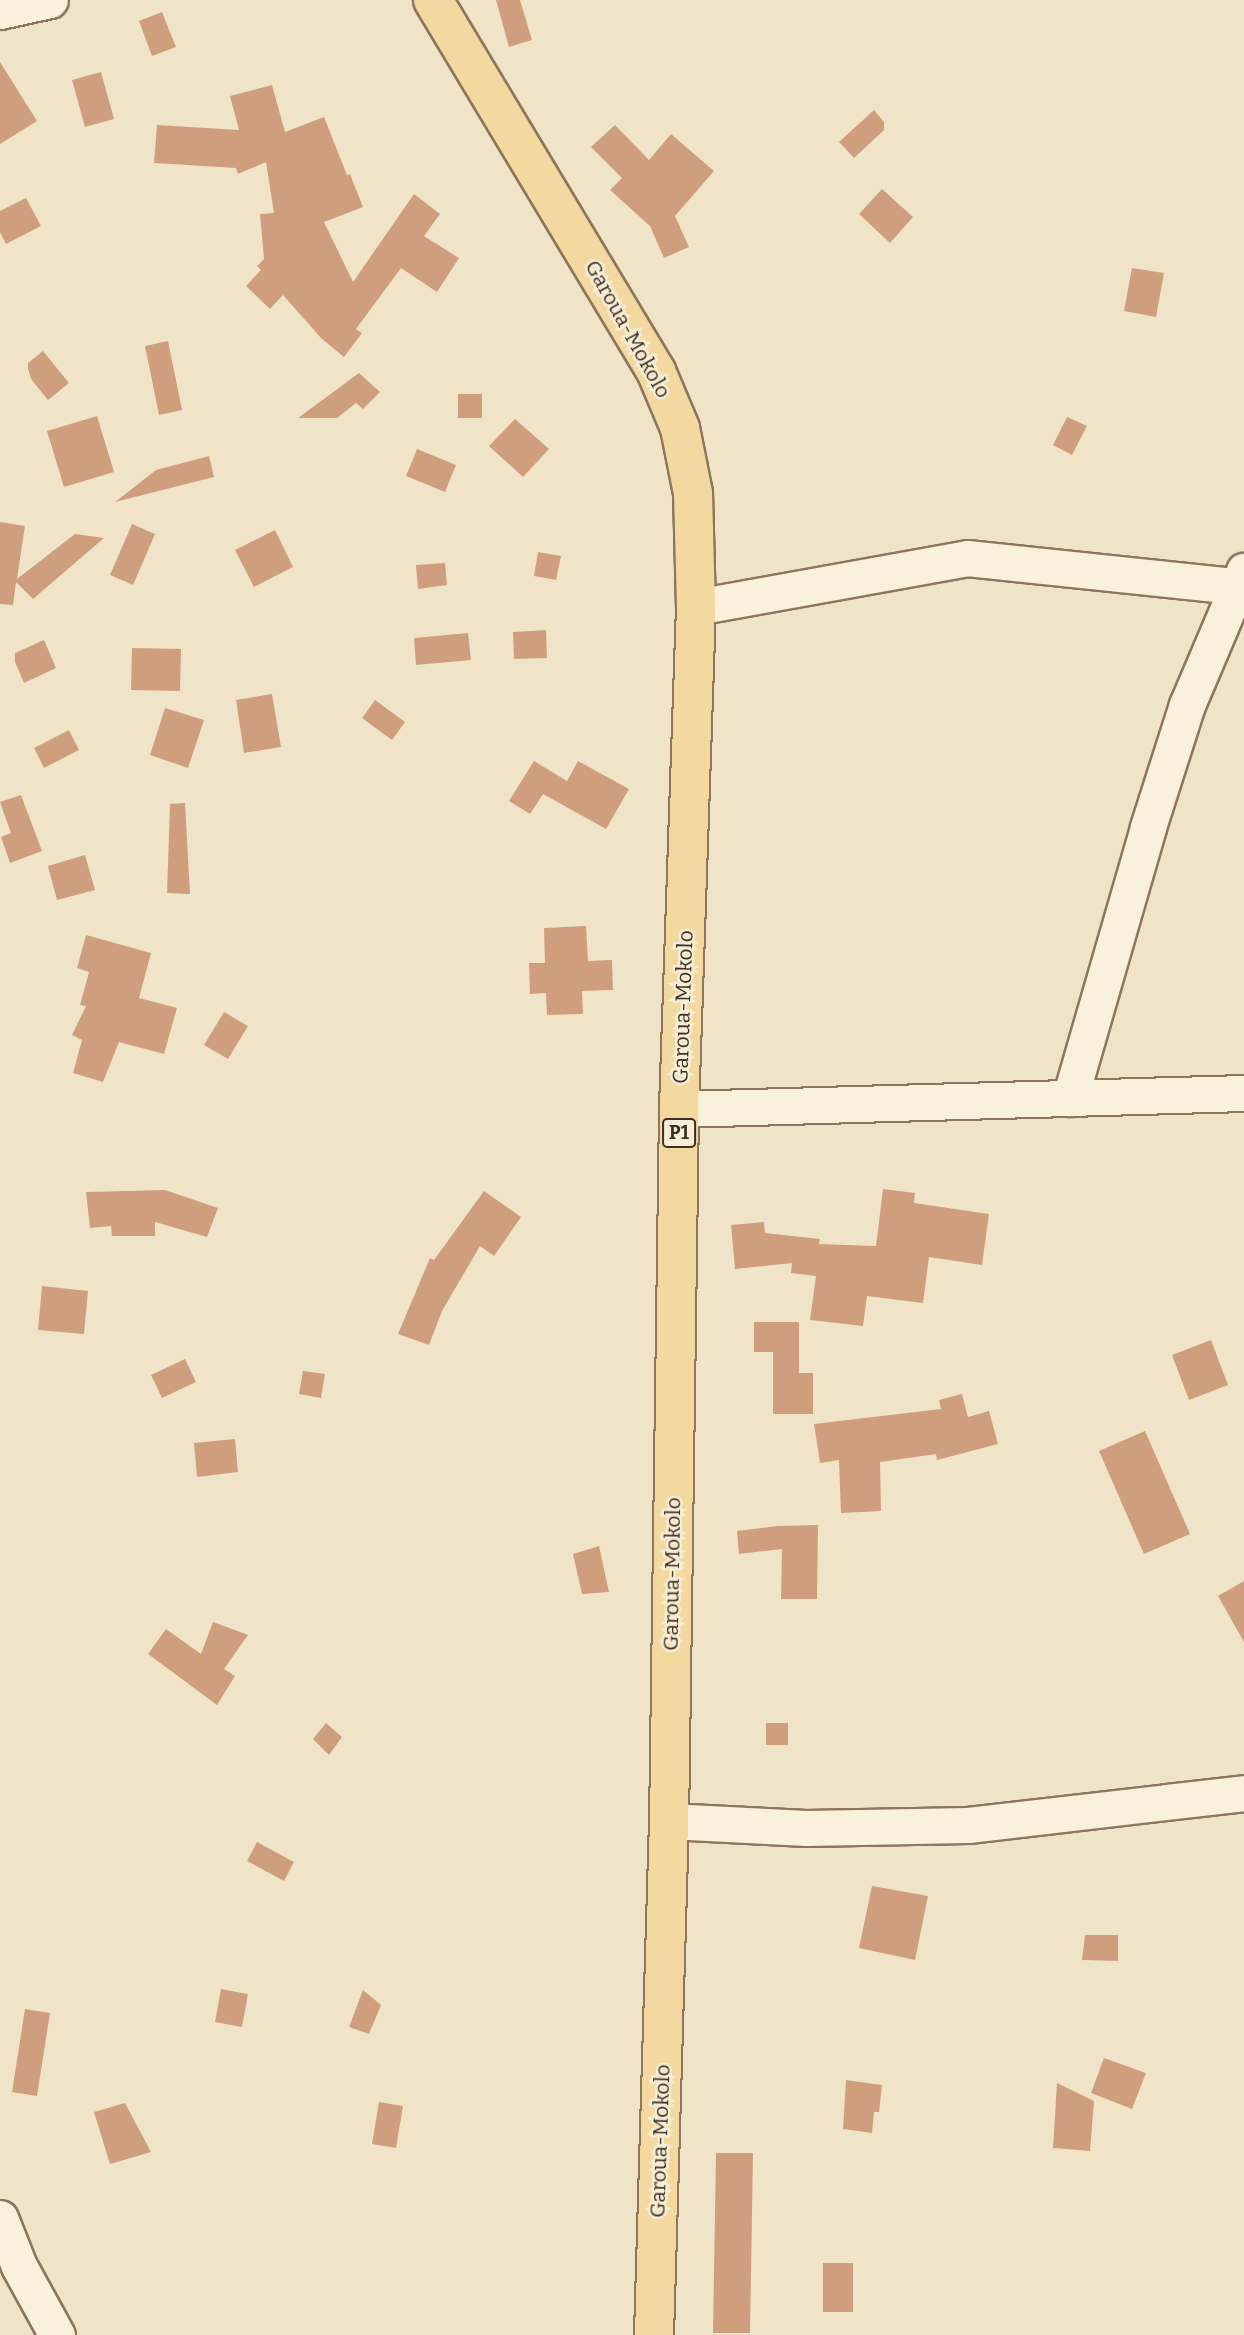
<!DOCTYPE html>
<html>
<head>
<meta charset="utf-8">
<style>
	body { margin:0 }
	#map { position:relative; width:1244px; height:2335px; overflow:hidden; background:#f0e4c8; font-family:Bitter,serif }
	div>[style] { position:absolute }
	.building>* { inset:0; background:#cf9f7d }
	.roads { filter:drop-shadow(2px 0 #8d765c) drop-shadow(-2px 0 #8d765c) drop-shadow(0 2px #8d765c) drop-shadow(0 -2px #8d765c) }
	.minor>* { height:35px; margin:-17.5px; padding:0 17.5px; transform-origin:17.5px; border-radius:17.5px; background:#faf1dc }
	.major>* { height:38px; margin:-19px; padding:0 19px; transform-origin:19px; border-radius:19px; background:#f3d9a0 }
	span { translate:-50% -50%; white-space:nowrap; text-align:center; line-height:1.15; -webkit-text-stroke:5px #f7eed8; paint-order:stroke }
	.shield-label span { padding:2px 5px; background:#f7eed8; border:2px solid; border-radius:5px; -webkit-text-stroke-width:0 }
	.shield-label { font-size:19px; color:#3d2e20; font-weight:700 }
	.street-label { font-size:21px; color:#3d2e20 }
</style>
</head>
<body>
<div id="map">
	<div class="building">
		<i style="clip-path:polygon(496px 0,520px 0,532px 40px,509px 47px)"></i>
		<i style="clip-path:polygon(162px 12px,176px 47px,152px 56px,139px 21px)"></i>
		<i style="clip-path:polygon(0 62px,37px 121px,0 144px)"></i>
		<i style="clip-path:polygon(101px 72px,114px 119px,85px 127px,72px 80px)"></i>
		<i style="clip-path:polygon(272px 85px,285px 132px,324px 117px,347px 175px,350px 174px,363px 207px,324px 222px,353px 282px,414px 194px,440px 214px,424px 236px,459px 258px,437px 292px,401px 268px,356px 329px,362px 333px,344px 357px,321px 338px,283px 295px,270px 309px,246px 286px,261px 270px,257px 266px,264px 259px,260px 214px,274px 213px,266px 162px,238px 174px,236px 168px,154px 163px,157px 125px,239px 130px,230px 96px)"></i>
		<i style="clip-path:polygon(874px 110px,884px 122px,884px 130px,854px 158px,839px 142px)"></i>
		<i style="clip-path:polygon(615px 125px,649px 160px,671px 134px,714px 171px,675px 216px,689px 247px,664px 258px,650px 226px,610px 190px,622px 178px,591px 147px)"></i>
		<i style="clip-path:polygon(882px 189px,913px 217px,890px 243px,859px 214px)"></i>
		<i style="clip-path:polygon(26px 198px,41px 226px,6px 244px,0 232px,0 211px)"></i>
		<i style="clip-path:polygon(1132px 268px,1164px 273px,1156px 317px,1124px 311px)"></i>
		<i style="clip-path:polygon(168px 341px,182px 410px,159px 415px,145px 346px)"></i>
		<i style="clip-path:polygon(43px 351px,69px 383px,48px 400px,31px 379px,28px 369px,28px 363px)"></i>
		<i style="clip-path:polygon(359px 373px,380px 392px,363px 409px,356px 403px,337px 418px,298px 418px)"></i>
		<i style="clip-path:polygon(458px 394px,482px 394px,482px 418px,458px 418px)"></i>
		<i style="clip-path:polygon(97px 416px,114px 472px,64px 487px,47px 431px)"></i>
		<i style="clip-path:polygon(1067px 417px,1087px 426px,1072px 455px,1053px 445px)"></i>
		<i style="clip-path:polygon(515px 419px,549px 449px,523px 477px,489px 446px)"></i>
		<i style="clip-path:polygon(417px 449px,456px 465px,445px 492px,406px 476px)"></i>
		<i style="clip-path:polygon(209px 456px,214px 477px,115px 502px,156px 470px)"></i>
		<i style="clip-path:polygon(0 522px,25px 526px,17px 579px,75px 534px,104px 538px,33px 599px,16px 582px,13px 605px,0 604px)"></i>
		<i style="clip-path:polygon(132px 524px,155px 534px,133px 585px,110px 575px)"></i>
		<i style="clip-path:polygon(275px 530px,293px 567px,254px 587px,235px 550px)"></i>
		<i style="clip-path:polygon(538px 552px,561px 556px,556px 580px,534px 576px)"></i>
		<i style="clip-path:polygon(445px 563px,447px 585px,418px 589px,416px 565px)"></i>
		<i style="clip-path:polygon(546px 630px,547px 658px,514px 659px,513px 632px)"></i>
		<i style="clip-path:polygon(468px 633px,471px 660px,416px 665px,414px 638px)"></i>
		<i style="clip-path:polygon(44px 640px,56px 668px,24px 683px,15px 662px,15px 653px)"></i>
		<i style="clip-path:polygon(132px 648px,181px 649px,180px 691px,131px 690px)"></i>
		<i style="clip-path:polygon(272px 694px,281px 747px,244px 753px,236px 700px)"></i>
		<i style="clip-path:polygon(375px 700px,405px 722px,392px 740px,362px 718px)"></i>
		<i style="clip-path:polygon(165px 708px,204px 720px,188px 768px,150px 755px)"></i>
		<i style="clip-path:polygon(69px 730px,79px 750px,44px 768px,34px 748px)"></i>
		<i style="clip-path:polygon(534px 761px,567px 781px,578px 761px,629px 789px,606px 829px,543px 794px,530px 814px,509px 801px)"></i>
		<i style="clip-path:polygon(21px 795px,42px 851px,10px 863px,1px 837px,11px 833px,0 802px)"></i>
		<i style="clip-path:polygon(185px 803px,190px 894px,167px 893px,170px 804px)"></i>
		<i style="clip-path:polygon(85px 855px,95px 890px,57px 900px,48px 866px)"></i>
		<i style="clip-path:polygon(586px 926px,588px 961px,612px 960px,613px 990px,582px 991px,583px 1014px,547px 1015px,546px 993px,530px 994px,529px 963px,545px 963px,544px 928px)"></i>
		<i style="clip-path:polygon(86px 935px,151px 953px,139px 998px,177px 1008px,164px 1054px,119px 1042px,103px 1082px,73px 1073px,82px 1040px,72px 1035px,86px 1006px,80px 1005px,89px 972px,77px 968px)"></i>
		<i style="clip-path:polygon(224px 1012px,248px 1026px,228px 1059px,204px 1045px)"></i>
		<i style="clip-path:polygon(883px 1189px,915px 1193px,914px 1203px,989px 1214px,982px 1265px,929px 1257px,923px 1303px,867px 1296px,863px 1326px,810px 1320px,816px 1276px,791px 1273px,792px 1263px,735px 1269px,731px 1225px,764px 1222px,765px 1233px,820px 1239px,819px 1244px,876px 1246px)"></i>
		<i style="clip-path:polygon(165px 1190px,218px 1208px,207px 1237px,155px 1222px,155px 1236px,112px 1236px,111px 1226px,90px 1228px,86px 1192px)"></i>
		<i style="clip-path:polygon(484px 1191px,521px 1217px,494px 1256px,480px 1246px,442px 1311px,429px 1345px,398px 1334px,430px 1258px,434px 1260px)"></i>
		<i style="clip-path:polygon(42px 1286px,88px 1291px,84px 1334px,38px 1330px)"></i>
		<i style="clip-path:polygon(754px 1322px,799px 1322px,799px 1373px,813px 1373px,813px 1414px,773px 1414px,773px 1352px,754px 1352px)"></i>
		<i style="clip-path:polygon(1211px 1340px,1228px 1385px,1189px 1400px,1172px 1355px)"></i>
		<i style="clip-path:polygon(185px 1359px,196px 1382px,162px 1398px,151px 1375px)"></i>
		<i style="clip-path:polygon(303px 1371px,325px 1374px,321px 1398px,299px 1394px)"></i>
		<i style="clip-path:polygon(962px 1394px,968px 1417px,989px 1411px,998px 1444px,937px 1460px,936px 1454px,880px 1462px,881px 1511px,841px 1513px,839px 1460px,820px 1463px,814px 1424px,941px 1409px,939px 1400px)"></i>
		<i style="clip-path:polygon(1145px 1431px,1190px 1534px,1144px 1554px,1099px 1451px)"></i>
		<i style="clip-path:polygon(235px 1439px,238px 1472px,197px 1477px,194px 1443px)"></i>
		<i style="clip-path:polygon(818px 1525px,817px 1599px,781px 1599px,782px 1549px,739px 1554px,737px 1531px,777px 1526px)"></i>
		<i style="clip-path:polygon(599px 1546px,609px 1592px,582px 1594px,573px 1554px)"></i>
		<i style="clip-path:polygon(1244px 1581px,1244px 1642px,1218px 1596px)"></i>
		<i style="clip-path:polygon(213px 1622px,248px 1635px,224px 1669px,235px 1676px,217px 1705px,148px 1654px,166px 1629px,201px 1654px)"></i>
		<i style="clip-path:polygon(326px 1723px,342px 1737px,329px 1755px,313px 1739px)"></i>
		<i style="clip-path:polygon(766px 1723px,788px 1723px,788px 1745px,766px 1745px)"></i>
		<i style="clip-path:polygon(257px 1842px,294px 1862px,284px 1881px,247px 1861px)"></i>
		<i style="clip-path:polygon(872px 1886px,928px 1896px,915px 1960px,859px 1948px)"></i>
		<i style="clip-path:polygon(1085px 1935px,1118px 1935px,1118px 1961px,1082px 1960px)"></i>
		<i style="clip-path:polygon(221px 1989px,248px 1994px,242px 2027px,215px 2022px)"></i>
		<i style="clip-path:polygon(363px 1990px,381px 2005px,369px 2034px,349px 2027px)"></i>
		<i style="clip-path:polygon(25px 2009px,50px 2013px,37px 2096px,12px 2092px)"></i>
		<i style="clip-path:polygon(1104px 2058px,1146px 2073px,1132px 2109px,1091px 2093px)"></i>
		<i style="clip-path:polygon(846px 2080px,882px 2085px,879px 2112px,874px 2112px,872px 2133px,843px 2129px)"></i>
		<i style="clip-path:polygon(1057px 2083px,1094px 2101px,1090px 2151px,1053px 2148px)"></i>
		<i style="clip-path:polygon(379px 2102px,403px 2106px,396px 2148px,372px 2144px)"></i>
		<i style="clip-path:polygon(125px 2103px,151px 2152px,110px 2164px,94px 2112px)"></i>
		<i style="clip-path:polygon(716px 2153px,753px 2153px,750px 2333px,713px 2333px)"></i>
		<i style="clip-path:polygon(823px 2263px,853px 2263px,853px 2312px,823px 2312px)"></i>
	</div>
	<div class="roads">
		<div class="minor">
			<i style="left:0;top:11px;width:51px;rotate:-12.4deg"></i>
			<i style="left:696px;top:607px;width:275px;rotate:-10.2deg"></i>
			<i style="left:967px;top:558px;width:279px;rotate:6deg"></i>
			<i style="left:1070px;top:1098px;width:282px;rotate:-73.9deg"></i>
			<i style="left:1148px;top:827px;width:128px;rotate:-72.3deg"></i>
			<i style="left:1187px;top:705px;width:146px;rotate:-67deg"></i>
			<i style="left:679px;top:1109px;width:565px;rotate:-1.62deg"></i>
			<i style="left:669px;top:1821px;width:137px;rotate:2.9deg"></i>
			<i style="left:806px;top:1828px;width:162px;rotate:-1.1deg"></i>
			<i style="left:968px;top:1825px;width:278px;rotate:-6.6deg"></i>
			<i style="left:0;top:2218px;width:52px;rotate:68.4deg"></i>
			<i style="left:19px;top:2266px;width:79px;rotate:61.2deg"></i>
		</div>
		<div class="major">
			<i style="left:433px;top:0;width:433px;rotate:59deg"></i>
			<i style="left:656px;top:371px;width:62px;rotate:67.2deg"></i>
			<i style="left:680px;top:428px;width:66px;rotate:78.7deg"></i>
			<i style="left:693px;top:493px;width:114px;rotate:88.5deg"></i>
			<i style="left:696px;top:607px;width:502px;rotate:91.94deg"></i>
			<i style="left:679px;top:1109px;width:712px;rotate:90.8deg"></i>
			<i style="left:669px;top:1821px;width:514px;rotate:91.67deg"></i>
		</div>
	</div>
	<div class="shield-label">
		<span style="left:679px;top:1133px">P1</span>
	</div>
	<div class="street-label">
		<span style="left:628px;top:329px;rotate:61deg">Garoua-Mokolo</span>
		<span style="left:683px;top:1007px;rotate:-88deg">Garoua-Mokolo</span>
		<span style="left:672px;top:1574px;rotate:-89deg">Garoua-Mokolo</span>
		<span style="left:660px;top:2141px;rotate:-88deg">Garoua-Mokolo</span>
	</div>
</div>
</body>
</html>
